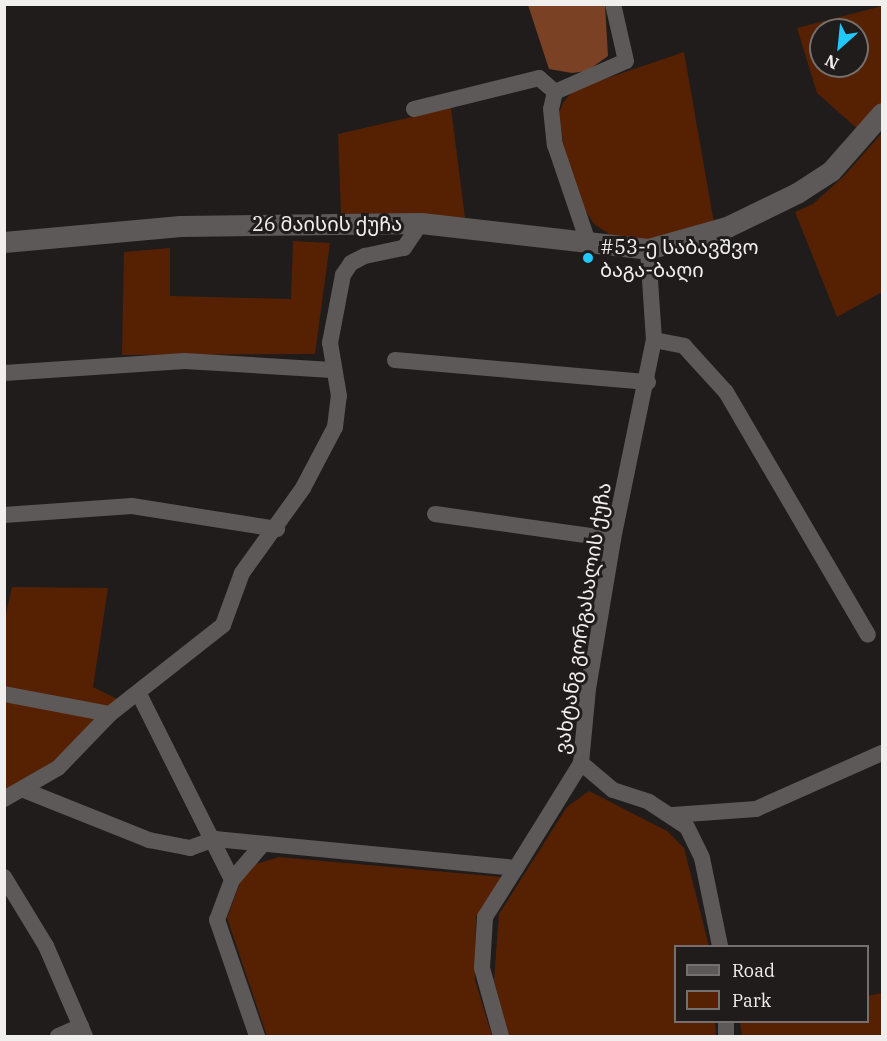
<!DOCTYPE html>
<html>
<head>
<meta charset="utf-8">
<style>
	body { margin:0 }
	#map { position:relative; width:887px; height:1041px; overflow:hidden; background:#1f1c1b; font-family:"IBM Plex Serif","Noto Sans Georgian",serif }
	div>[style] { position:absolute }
	.green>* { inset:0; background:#562102 }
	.forest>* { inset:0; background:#7b4125 }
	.minor>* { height:16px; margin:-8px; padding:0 8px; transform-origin:8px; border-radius:8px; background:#5c5958 }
	.tertiary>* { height:21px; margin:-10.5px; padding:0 10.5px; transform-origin:10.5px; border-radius:10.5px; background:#5c5958 }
	.dots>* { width:16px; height:16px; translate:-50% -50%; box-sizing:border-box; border:3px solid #1f1c1b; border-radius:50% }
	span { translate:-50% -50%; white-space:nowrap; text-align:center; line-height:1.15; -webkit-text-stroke:6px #1f1c1b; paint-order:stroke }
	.street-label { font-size:20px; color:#f0efee }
	.poi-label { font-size:20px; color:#f0efee }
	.left { translate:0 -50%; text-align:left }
	.frame { position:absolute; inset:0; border:6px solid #f0efee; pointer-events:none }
	.legend { position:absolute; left:674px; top:945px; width:195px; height:78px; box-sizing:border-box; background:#1f1c1b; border:2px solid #73706f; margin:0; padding:8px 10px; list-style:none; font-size:18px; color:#f0efee }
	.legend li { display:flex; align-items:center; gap:12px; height:30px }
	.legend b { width:30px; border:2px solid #73706f }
	.north { position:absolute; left:809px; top:18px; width:60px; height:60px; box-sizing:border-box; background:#1f1c1b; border:2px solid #73706f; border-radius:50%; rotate:207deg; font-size:16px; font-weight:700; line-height:24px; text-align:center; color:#f0efee }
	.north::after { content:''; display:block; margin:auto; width:21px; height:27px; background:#20c9fd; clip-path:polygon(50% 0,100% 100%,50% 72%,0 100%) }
</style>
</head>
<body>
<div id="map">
	<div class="green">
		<i style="clip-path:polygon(evenodd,882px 6px,882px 107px,861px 132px,817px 93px,797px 28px,882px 6px,821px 30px,857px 30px,857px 66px,821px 66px,821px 30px)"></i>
		<i style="clip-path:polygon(684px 52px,714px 223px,662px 243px,615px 238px,594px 224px,569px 185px,559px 113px,563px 103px,572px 92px,587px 85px)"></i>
		<i style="clip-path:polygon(451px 108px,465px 218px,341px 214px,338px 134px)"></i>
		<i style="clip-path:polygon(882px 133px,882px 292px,837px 317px,795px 212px,813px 204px,844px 176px)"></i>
		<i style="clip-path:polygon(293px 241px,330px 243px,315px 354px,122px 355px,124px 252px,170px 248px,170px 296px,291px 299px)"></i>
		<i style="clip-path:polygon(12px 587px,108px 588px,93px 687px,123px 702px,33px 784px,5px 790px,4px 623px)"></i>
		<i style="clip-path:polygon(589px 791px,667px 831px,684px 848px,709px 946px,676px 946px,676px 1022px,715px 1022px,716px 1036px,508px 1036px,494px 980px,499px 914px,567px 807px)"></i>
		<i style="clip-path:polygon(279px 857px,502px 877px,476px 917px,475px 980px,492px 1036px,267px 1036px,227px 918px,241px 880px,256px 864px)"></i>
		<i style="clip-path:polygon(882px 993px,882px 1036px,742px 1036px,740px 1022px,868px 1022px,868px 996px)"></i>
	</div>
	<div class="forest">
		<i style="clip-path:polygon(528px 5px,605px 5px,608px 56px,587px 71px,572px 73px,549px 69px)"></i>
	</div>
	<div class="minor">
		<i style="left:555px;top:92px;width:17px;rotate:103deg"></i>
		<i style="left:551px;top:109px;width:36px;rotate:84deg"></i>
		<i style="left:555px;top:145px;width:106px;rotate:71.2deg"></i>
		<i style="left:555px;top:92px;width:77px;rotate:-23.6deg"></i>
		<i style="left:626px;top:61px;width:58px;rotate:-102.8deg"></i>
		<i style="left:414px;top:109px;width:129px;rotate:-13.9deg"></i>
		<i style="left:539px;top:78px;width:21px;rotate:41deg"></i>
		<i style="left:654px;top:340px;width:31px;rotate:11deg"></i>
		<i style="left:684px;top:346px;width:62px;rotate:47.6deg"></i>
		<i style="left:726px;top:392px;width:281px;rotate:59.7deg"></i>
		<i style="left:395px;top:360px;width:254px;rotate:5deg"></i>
		<i style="left:4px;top:373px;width:181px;rotate:-3.8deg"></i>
		<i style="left:185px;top:361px;width:147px;rotate:3.5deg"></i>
		<i style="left:435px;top:514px;width:180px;rotate:8deg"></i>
		<i style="left:4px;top:515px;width:128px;rotate:-4deg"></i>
		<i style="left:132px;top:506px;width:147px;rotate:9deg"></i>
		<i style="left:4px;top:694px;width:108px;rotate:10.7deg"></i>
		<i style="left:139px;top:694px;width:208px;rotate:63.4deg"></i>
		<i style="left:581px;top:763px;width:42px;rotate:40.2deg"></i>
		<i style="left:613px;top:790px;width:38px;rotate:18deg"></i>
		<i style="left:649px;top:802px;width:45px;rotate:33.3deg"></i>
		<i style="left:687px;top:827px;width:34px;rotate:64deg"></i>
		<i style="left:702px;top:858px;width:90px;rotate:78.4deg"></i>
		<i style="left:24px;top:790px;width:135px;rotate:21.8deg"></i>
		<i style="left:149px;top:840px;width:42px;rotate:11deg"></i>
		<i style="left:190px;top:848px;width:27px;rotate:-20deg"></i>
		<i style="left:215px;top:839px;width:302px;rotate:5.5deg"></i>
		<i style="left:516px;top:868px;width:123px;rotate:-58.2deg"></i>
		<i style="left:581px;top:763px;width:74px;rotate:-84.6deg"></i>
		<i style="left:588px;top:689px;width:152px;rotate:-80.5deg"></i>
		<i style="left:613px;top:539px;width:203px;rotate:-78.4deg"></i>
		<i style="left:654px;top:340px;width:91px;rotate:-93.8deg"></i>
		<i style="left:4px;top:799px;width:62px;rotate:-29.9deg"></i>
		<i style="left:58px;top:768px;width:75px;rotate:-46.1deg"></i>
		<i style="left:110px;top:714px;width:144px;rotate:-38.2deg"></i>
		<i style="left:223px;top:625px;width:55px;rotate:-69.9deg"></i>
		<i style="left:242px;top:573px;width:105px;rotate:-54.3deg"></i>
		<i style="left:303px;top:488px;width:69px;rotate:-62.3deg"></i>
		<i style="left:335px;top:427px;width:31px;rotate:-83deg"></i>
		<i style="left:339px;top:396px;width:54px;rotate:-99.6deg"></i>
		<i style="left:330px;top:343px;width:69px;rotate:-79.2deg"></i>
		<i style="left:343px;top:275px;width:14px;rotate:-56deg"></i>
		<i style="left:351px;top:263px;width:16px;rotate:-27deg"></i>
		<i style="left:365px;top:256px;width:40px;rotate:-12deg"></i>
		<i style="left:404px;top:248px;width:30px;rotate:-56deg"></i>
		<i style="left:673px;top:815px;width:83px;rotate:-4.1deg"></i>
		<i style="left:756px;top:809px;width:138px;rotate:-24deg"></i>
		<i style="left:4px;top:877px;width:81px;rotate:58.7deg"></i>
		<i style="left:46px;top:946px;width:98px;rotate:66.6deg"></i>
		<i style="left:726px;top:1022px;width:14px;rotate:90deg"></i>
		<i style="left:58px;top:1036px;width:25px;rotate:-23deg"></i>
		<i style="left:257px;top:1036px;width:123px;rotate:-109deg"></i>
		<i style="left:217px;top:920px;width:43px;rotate:-69.4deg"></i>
		<i style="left:232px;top:880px;width:46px;rotate:-49.4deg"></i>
		<i style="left:501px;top:1036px;width:71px;rotate:-105.6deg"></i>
		<i style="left:482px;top:968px;width:51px;rotate:-86.6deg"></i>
		<i style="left:485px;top:917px;width:58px;rotate:-57.7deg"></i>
	</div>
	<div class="tertiary">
		<i style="left:4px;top:242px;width:177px;rotate:-5.2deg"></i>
		<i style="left:180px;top:226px;width:241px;rotate:-0.7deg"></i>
		<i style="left:421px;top:223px;width:228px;rotate:6.5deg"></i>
		<i style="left:648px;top:249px;width:82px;rotate:-15.6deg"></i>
		<i style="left:727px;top:227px;width:78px;rotate:-25.9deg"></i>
		<i style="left:797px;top:193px;width:40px;rotate:-32.9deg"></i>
		<i style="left:831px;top:171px;width:77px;rotate:-48.7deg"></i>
	</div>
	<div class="dots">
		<i style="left:588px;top:258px;background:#20c9fd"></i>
	</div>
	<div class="street-label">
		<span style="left:327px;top:223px">26 მაისის ქუჩა</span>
		<span style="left:582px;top:618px;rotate:-81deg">ვახტანგ გორგასალის ქუჩა</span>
	</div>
	<div class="poi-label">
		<span class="left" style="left:600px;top:258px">#53-ე საბავშვო<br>ბაგა-ბაღი</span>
	</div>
	<div class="frame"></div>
	<ul class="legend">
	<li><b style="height:8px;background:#5c5958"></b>Road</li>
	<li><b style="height:16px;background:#562102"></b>Park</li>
	</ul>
	<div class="north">N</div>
</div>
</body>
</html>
